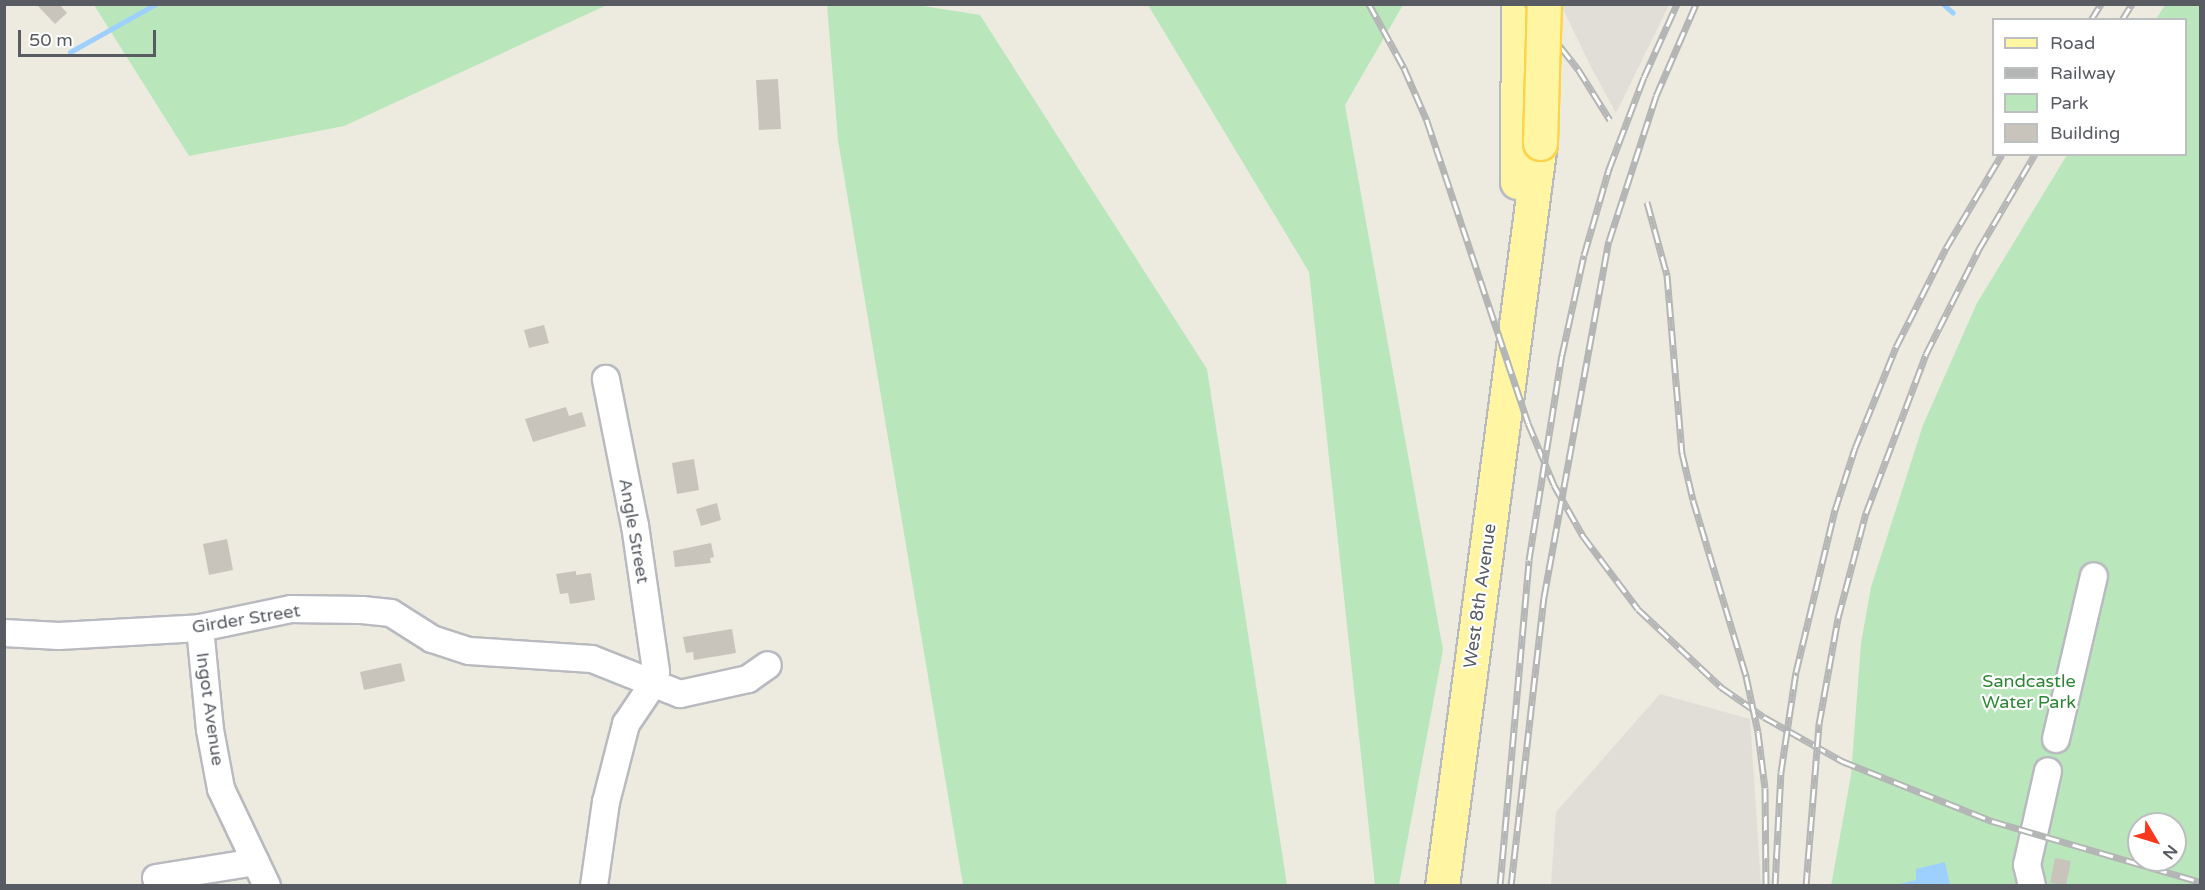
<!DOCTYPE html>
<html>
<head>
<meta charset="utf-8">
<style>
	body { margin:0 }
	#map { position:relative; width:2205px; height:890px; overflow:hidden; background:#edebdf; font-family:"Varela Round",sans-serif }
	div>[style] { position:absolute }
	.industrial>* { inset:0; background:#e0ded7 }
	.green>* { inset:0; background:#b9e7bb }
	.water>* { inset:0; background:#9dd0ff }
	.stream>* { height:5px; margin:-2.5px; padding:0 2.5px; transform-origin:2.5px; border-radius:2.5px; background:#9dd0ff }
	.building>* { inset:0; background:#c8c4bc }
	.roads { filter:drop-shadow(2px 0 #b8bac0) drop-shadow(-2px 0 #b8bac0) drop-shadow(0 2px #b8bac0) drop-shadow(0 -2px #b8bac0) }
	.minor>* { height:26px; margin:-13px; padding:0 13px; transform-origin:13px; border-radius:13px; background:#fff }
	.major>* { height:33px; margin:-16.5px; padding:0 16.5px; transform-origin:16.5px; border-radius:16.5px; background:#fff5a2 }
	.rail>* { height:7px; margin-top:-3.5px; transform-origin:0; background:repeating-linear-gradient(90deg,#fff 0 14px,#b4b5b5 0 28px); box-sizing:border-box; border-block:2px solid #b4b5b5 }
	.bridges { filter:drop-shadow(2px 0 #fdd349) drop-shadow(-2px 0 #fdd349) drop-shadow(0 2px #fdd349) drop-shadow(0 -2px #fdd349) }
	.major-bridge>* { height:33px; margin:-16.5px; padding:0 16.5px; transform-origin:16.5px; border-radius:16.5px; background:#fff5a2 }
	span { translate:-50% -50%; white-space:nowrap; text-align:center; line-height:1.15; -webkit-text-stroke:4.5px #fff; paint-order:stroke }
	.street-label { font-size:18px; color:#585c62 }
	.park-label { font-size:18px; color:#2e8536 }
	.frame { position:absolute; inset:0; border:6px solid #585c62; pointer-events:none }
	.legend { position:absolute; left:1992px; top:18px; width:195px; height:138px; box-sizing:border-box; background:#fff; border:2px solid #bcbec0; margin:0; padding:8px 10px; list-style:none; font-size:18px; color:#585c62 }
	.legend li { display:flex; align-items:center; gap:12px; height:30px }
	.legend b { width:30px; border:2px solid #bcbec0 }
	.north { position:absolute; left:2127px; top:812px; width:60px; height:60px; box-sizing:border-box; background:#fff; border:2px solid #bcbec0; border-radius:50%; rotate:128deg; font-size:16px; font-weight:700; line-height:24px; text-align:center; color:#585c62 }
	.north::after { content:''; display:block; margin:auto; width:21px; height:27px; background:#f7381c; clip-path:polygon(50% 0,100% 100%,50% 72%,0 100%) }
	.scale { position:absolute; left:18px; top:30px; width:138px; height:27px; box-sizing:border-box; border:3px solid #585c62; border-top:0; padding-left:8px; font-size:18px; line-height:21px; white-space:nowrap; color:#585c62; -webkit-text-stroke:4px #fff; paint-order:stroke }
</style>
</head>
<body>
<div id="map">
	<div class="industrial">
		<i style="clip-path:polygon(1561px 5px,1669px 5px,1616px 113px,1592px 69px)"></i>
		<i style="clip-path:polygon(1660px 694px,1750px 719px,1761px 885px,1551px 885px,1556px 812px)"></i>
	</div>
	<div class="green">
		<i style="clip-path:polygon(94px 5px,607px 5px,344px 126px,189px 156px)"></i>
		<i style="clip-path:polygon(827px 5px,917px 5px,980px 15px,1207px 369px,1287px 885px,963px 885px,838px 140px)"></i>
		<i style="clip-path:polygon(1148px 5px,1403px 5px,1345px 105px,1443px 650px,1399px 885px,1375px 885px,1309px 272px)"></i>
		<i style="clip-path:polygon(evenodd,2165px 5px,2200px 5px,2200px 885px,1831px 886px,1851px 775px,1861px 643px,1871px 587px,1923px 425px,1977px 303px,2067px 155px,2186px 154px,2186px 20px,2156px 19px,2165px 5px,2139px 824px,2175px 824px,2175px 860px,2139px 860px,2139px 824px)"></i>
	</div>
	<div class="water">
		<i style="clip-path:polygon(1945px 862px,1950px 885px,1895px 885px,1916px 880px,1916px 869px)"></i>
	</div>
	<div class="stream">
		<i style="left:1943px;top:4px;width:13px;rotate:42deg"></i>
		<i style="left:70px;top:52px;width:98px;rotate:-29.2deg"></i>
	</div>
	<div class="building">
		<i style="clip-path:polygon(36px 4px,59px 4px,67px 13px,55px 24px)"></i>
		<i style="clip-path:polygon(778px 79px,781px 129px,759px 130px,756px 80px)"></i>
		<i style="clip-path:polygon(544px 325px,549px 343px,529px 348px,524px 330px)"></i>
		<i style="clip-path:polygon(566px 407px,569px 416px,582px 412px,586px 426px,533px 442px,525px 419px)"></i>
		<i style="clip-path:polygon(694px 459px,699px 490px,677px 494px,672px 463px)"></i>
		<i style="clip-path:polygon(717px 503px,721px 520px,701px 526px,696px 509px)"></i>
		<i style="clip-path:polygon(227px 539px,233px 570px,209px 575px,203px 544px)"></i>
		<i style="clip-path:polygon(711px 543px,714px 557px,710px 558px,711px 563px,675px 567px,673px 551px)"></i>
		<i style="clip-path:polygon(576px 571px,576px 575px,591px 573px,595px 600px,570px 604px,568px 593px,560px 594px,556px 574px)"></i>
		<i style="clip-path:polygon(732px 629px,736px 653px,694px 660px,693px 652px,686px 653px,683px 637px)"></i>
		<i style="clip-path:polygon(401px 663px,405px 681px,364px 690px,360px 672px)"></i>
		<i style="clip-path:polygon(2055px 858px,2071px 861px,2066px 885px,2050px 883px)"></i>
	</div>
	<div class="roads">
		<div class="minor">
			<i style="left:200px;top:628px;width:102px;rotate:84.4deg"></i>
			<i style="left:210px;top:730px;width:60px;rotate:79.4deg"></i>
			<i style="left:221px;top:789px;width:107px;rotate:64.6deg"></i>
			<i style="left:4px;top:633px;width:55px;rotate:3.1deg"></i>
			<i style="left:59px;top:636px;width:141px;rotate:-3.2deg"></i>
			<i style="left:200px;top:628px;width:93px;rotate:-11.8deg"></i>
			<i style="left:291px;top:609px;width:71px;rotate:0.8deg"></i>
			<i style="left:362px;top:610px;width:29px;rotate:6deg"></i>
			<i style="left:391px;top:613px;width:49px;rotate:32.4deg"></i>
			<i style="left:432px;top:639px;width:39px;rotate:18deg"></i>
			<i style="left:469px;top:651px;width:123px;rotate:3.7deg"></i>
			<i style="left:592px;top:659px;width:95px;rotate:21.7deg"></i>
			<i style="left:680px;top:694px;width:70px;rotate:-12.4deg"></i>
			<i style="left:748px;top:679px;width:24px;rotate:-35deg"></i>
			<i style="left:2056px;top:739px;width:167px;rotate:-76.9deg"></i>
			<i style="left:156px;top:878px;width:101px;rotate:-9.1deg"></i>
			<i style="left:594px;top:886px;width:85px;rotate:-81.9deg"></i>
			<i style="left:606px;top:802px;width:81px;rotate:-75.6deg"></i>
			<i style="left:626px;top:724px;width:48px;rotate:-56deg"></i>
			<i style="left:653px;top:684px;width:13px;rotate:-77deg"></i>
			<i style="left:656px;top:671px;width:147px;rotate:-98.2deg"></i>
			<i style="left:635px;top:526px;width:150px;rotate:-101.2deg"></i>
			<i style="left:2032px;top:886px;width:22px;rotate:-103deg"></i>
			<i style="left:2027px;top:865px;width:96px;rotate:-77.4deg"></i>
		</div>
		<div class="major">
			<i style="left:1517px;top:182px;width:178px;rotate:-89.7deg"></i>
			<i style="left:1442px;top:886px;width:749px;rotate:-82.49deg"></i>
		</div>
	</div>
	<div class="rail">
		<i style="left:1369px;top:4px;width:73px;rotate:61.3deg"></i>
		<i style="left:1404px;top:68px;width:58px;rotate:66.5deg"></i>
		<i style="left:1427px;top:121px;width:318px;rotate:71.5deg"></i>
		<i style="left:1528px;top:423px;width:67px;rotate:67.2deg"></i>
		<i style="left:1554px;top:485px;width:59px;rotate:60.4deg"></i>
		<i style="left:1583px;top:536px;width:91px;rotate:53deg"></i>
		<i style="left:1638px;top:609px;width:114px;rotate:43.2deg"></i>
		<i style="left:1721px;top:687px;width:52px;rotate:34.9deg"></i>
		<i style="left:1764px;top:717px;width:90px;rotate:29.4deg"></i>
		<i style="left:1842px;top:761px;width:162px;rotate:21.8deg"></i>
		<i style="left:1992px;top:821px;width:217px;rotate:16.3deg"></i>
		<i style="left:1527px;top:4px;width:83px;rotate:51.9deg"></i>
		<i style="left:1578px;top:69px;width:60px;rotate:57.9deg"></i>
		<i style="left:2091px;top:20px;width:19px;rotate:-58deg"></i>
		<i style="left:2122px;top:20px;width:19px;rotate:-58deg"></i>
		<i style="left:1647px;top:202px;width:76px;rotate:74.7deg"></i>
		<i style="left:1667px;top:275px;width:179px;rotate:85.2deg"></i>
		<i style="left:1682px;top:453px;width:48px;rotate:76.8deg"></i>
		<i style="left:1693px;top:500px;width:184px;rotate:73.2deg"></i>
		<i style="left:1746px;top:676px;width:57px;rotate:77.9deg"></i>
		<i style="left:1758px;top:732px;width:56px;rotate:82.9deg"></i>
		<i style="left:1765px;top:788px;width:98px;rotate:89.4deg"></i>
		<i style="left:1500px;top:886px;width:327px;rotate:-84.9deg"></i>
		<i style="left:1529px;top:560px;width:208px;rotate:-80.9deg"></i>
		<i style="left:1562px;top:355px;width:102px;rotate:-77.6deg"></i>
		<i style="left:1584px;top:255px;width:90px;rotate:-73.8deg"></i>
		<i style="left:1609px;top:169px;width:98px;rotate:-69.2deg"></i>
		<i style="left:1644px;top:77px;width:80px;rotate:-65.7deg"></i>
		<i style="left:1511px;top:886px;width:291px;rotate:-83.5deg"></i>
		<i style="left:1544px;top:597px;width:362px;rotate:-79.7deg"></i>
		<i style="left:1609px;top:241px;width:152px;rotate:-72deg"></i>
		<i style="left:1656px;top:96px;width:100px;rotate:-66.5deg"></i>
		<i style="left:1775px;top:886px;width:114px;rotate:-87deg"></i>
		<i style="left:1781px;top:772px;width:101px;rotate:-81.5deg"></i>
		<i style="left:1796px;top:672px;width:167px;rotate:-76.5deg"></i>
		<i style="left:1835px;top:510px;width:65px;rotate:-72.1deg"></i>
		<i style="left:1855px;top:448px;width:109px;rotate:-67.9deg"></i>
		<i style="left:1896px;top:347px;width:111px;rotate:-63.2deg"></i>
		<i style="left:1946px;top:248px;width:109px;rotate:-59.2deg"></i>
		<i style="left:1806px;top:886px;width:163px;rotate:-85.4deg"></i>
		<i style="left:1819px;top:724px;width:108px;rotate:-79.8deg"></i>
		<i style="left:1838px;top:618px;width:109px;rotate:-75.1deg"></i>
		<i style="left:1866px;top:513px;width:170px;rotate:-69.3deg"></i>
		<i style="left:1926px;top:354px;width:118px;rotate:-63.2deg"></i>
		<i style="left:1979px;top:249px;width:110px;rotate:-59.5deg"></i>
	</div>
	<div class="bridges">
		<div class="major-bridge">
			<i style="left:1540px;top:143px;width:139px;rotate:-88.4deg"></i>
		</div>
	</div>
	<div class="street-label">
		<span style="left:634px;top:531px;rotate:80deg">Angle Street</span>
		<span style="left:1480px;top:596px;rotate:-82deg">West 8th Avenue</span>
		<span style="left:246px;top:619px;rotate:-9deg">Girder Street</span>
		<span style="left:210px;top:709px;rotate:82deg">Ingot Avenue</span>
	</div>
	<div class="park-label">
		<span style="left:2029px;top:692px">Sandcastle<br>Water Park</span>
	</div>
	<div class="frame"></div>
	<ul class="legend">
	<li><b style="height:8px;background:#fff5a2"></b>Road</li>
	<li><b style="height:8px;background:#b4b5b5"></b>Railway</li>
	<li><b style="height:16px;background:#b9e7bb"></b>Park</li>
	<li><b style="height:16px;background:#c8c4bc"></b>Building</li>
	</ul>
	<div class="north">N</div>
	<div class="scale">50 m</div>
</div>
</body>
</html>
